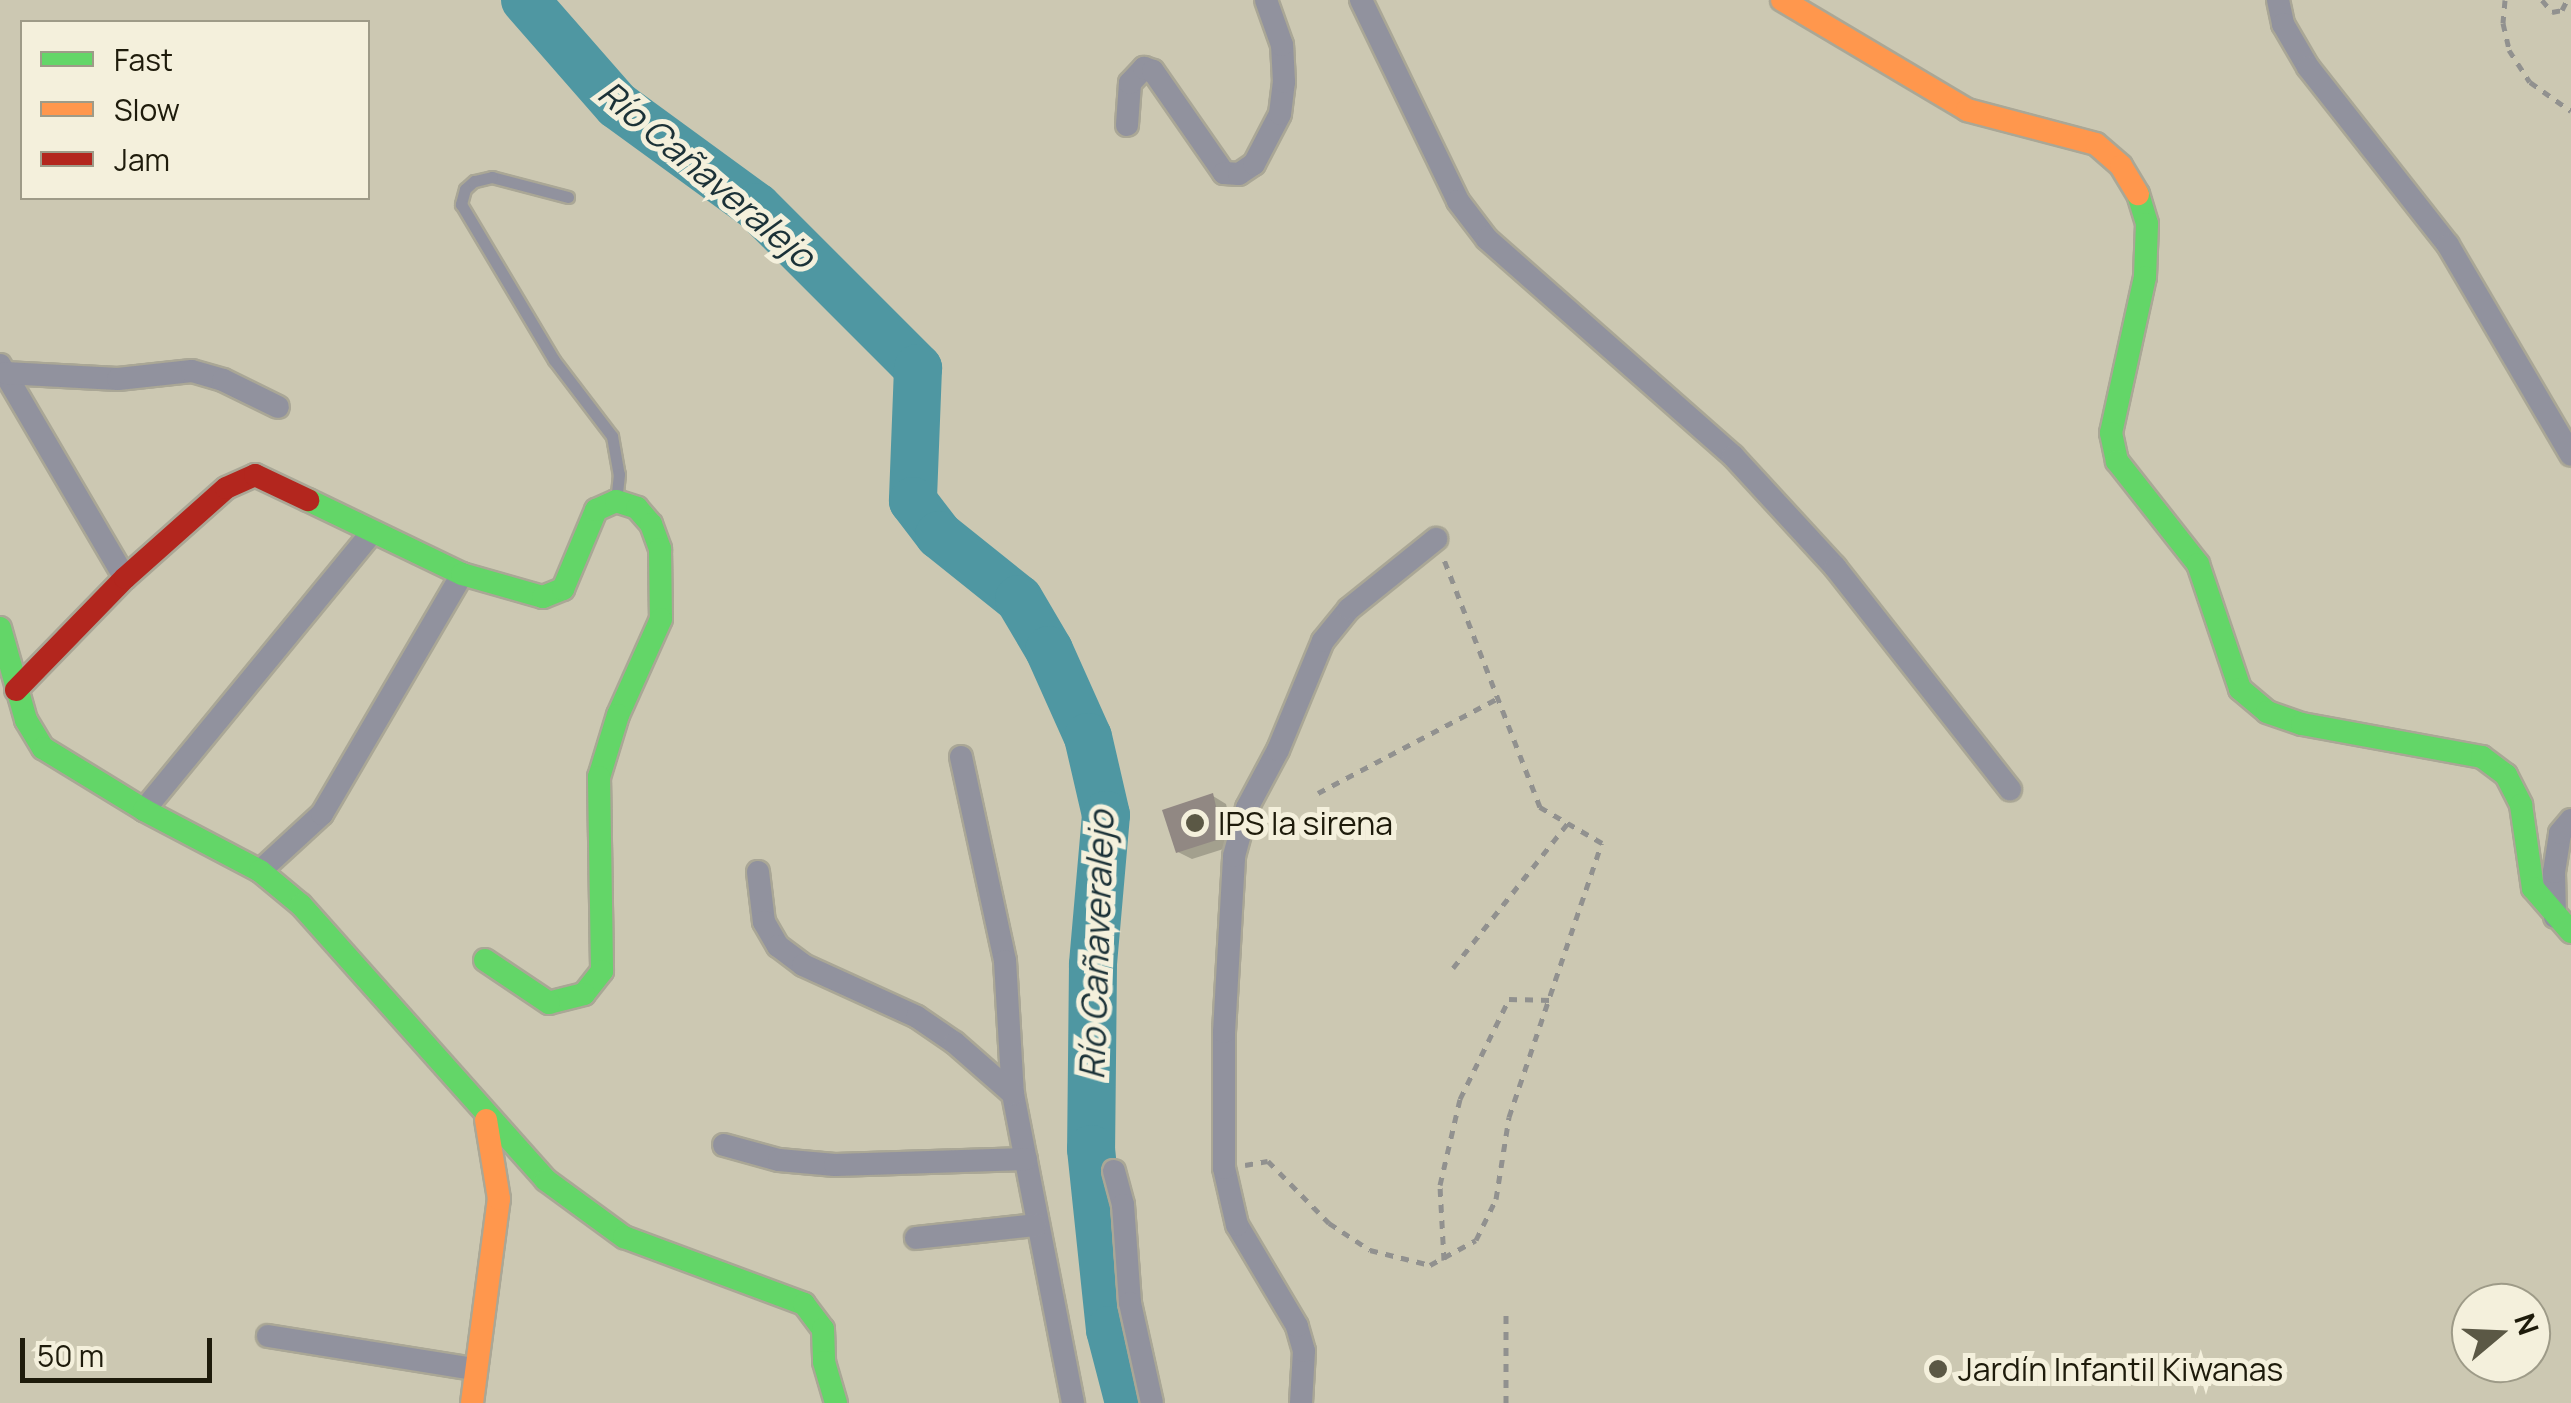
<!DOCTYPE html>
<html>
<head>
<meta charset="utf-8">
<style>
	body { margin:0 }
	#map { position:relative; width:2571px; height:1403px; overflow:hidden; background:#ccc8b2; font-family:Manrope,sans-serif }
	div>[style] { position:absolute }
	.shadow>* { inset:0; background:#0003 }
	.river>* { height:48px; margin:-24px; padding:0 24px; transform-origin:24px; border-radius:24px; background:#4f97a2 }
	.building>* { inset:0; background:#918883 }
	.path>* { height:5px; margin-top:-2.5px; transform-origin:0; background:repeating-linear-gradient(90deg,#91918f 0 8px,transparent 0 16px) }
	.roads { filter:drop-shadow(2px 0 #aaa796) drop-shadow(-2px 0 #aaa796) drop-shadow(0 2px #aaa796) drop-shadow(0 -2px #aaa796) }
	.lane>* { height:11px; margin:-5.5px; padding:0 5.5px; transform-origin:5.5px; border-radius:5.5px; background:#91929e }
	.street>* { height:22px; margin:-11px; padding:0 11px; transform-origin:11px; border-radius:11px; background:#91929e }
	.fast>* { height:22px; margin:-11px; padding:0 11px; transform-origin:11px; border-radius:11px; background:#63d668 }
	.slow>* { height:22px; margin:-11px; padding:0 11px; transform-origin:11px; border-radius:11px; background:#ff974d }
	.jam>* { height:22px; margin:-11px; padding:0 11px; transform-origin:11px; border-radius:11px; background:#b3261e }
	.dots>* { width:28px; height:28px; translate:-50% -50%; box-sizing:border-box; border:5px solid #f4f0dc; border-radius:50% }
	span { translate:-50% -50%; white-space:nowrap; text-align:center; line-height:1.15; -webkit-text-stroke:10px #f4f0dc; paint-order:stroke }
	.poi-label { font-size:32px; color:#1e1b0b }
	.left { translate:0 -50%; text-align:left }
	.water-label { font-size:35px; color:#1b3137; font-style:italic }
	.legend { position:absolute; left:20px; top:20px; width:350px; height:180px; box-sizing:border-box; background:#f4f0dc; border:2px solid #9e9b88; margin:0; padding:12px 18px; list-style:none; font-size:30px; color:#1e1b0b }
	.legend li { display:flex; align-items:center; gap:20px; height:50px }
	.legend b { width:50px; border:2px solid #9e9b88 }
	.north { position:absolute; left:2451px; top:1283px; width:100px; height:100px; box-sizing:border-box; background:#f4f0dc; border:2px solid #9e9b88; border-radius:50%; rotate:71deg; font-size:28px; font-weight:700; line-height:40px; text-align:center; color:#1e1b0b }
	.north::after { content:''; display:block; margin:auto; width:35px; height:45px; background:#5b5845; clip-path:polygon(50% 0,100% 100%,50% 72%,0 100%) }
	.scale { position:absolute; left:20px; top:1338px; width:192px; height:45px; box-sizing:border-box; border:5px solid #1e1b0b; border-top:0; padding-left:12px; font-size:30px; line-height:35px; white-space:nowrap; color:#1e1b0b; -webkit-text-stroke:8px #f4f0dc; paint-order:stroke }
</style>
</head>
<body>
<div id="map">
	<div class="shadow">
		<i style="clip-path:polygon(1213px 796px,1226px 804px,1236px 845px,1192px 859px,1178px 852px)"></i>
	</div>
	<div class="river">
		<i style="left:525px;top:0;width:140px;rotate:48.8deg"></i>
		<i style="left:617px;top:105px;width:173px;rotate:36.1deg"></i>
		<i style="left:757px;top:207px;width:228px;rotate:45deg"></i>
		<i style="left:918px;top:368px;width:133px;rotate:92.2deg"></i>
		<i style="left:913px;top:501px;width:43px;rotate:52.6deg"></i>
		<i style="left:939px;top:535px;width:102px;rotate:38.7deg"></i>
		<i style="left:1019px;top:599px;width:59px;rotate:59.5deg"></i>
		<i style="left:1049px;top:650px;width:95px;rotate:65.9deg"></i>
		<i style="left:1088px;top:737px;width:80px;rotate:77deg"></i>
		<i style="left:1106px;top:815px;width:151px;rotate:95deg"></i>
		<i style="left:1093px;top:965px;width:184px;rotate:90.6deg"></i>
		<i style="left:1091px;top:1149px;width:182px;rotate:84deg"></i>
		<i style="left:1110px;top:1330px;width:75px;rotate:75.4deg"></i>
	</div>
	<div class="building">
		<i style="clip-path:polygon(1213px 793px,1223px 838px,1176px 853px,1162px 810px)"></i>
	</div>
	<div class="path">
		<i style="left:2505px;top:0;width:23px;rotate:95deg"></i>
		<i style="left:2503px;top:23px;width:28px;rotate:77deg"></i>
		<i style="left:2509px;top:50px;width:38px;rotate:57deg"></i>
		<i style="left:2530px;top:82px;width:50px;rotate:35.3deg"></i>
		<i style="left:2542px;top:0;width:16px;rotate:50deg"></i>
		<i style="left:2552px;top:12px;width:10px;rotate:-11deg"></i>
		<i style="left:2562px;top:10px;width:11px;rotate:-63deg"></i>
		<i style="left:1318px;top:793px;width:206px;rotate:-27.8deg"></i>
		<i style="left:1453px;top:968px;width:184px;rotate:-51.6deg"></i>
		<i style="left:1245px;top:1165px;width:23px;rotate:-10deg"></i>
		<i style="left:1268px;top:1161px;width:87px;rotate:45.5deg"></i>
		<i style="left:1329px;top:1223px;width:49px;rotate:33.4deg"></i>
		<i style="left:1370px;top:1250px;width:62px;rotate:14deg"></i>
		<i style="left:1430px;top:1265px;width:52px;rotate:-28.5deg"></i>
		<i style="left:1476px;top:1240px;width:46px;rotate:-64deg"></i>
		<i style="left:1496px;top:1199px;width:83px;rotate:-81deg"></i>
		<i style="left:1509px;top:1117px;width:289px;rotate:-71.3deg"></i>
		<i style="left:1602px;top:843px;width:72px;rotate:-149.9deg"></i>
		<i style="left:1540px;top:807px;width:265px;rotate:-111.2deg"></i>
		<i style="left:1444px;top:1260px;width:75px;rotate:-93.1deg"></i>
		<i style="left:1440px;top:1185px;width:88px;rotate:-76.9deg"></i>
		<i style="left:1460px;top:1099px;width:111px;rotate:-63.9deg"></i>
		<i style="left:1509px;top:999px;width:41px;rotate:1.4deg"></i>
		<i style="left:1506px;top:1403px;width:91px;rotate:-90deg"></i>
	</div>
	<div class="roads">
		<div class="lane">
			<i style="left:568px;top:197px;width:79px;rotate:-165.3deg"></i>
			<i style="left:492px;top:177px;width:18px;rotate:167deg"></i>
			<i style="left:474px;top:181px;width:12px;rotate:138deg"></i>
			<i style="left:465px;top:189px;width:16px;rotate:105deg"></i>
			<i style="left:461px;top:204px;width:182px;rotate:59.2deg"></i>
			<i style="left:554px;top:360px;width:96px;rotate:52.7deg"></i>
			<i style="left:612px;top:436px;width:39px;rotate:80deg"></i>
			<i style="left:619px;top:474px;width:27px;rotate:96deg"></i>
		</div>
		<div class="street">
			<i style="left:1361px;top:0;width:223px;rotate:64.2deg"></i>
			<i style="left:1458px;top:201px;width:48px;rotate:52.7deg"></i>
			<i style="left:1487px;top:239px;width:328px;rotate:41.4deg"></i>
			<i style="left:1733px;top:456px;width:151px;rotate:47.4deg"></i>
			<i style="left:1835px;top:567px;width:283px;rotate:51.8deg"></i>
			<i style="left:2278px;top:0;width:25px;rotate:78deg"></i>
			<i style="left:2283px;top:24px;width:50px;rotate:59.8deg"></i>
			<i style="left:2308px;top:67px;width:226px;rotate:51.8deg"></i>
			<i style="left:2448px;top:245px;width:243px;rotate:59.6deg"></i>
			<i style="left:1127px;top:125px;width:42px;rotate:-85.9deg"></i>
			<i style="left:1130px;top:83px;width:21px;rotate:-47deg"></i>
			<i style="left:1144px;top:68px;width:9px;rotate:18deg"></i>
			<i style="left:1153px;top:71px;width:124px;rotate:55.2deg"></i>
			<i style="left:1224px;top:173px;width:15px;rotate:4deg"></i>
			<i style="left:1239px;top:174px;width:18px;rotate:-34deg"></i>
			<i style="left:1254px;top:164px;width:56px;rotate:-62.5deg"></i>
			<i style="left:1280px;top:114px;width:32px;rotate:-83deg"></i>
			<i style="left:1284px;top:82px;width:37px;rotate:-93deg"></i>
			<i style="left:1282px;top:45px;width:48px;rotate:-109.6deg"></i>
			<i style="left:0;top:365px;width:247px;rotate:59.6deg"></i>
			<i style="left:5px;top:373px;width:113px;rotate:3deg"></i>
			<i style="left:118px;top:379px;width:74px;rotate:-6.2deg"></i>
			<i style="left:192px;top:371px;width:32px;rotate:16deg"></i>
			<i style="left:223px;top:380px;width:61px;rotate:26.1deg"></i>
			<i style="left:961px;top:757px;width:209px;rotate:77.8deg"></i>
			<i style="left:1005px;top:961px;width:133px;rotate:86.6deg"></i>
			<i style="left:1013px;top:1094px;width:315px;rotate:79deg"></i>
			<i style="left:144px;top:810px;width:360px;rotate:-50.6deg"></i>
			<i style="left:260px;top:871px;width:84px;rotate:-42.6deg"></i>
			<i style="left:322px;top:814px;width:278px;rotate:-59.7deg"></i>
			<i style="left:758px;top:872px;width:50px;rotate:83.2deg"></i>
			<i style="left:764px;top:922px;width:28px;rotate:60deg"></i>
			<i style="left:778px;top:946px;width:31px;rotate:37deg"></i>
			<i style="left:803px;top:965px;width:125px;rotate:24.5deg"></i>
			<i style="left:917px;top:1017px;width:46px;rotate:34.4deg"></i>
			<i style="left:955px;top:1043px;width:77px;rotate:41.3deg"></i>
			<i style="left:2555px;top:917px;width:45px;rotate:-91.3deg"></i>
			<i style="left:2554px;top:872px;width:39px;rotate:-81deg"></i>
			<i style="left:2560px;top:833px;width:17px;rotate:-50deg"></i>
			<i style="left:724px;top:1145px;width:57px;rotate:15.3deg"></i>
			<i style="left:779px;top:1160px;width:56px;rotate:5.1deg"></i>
			<i style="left:835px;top:1165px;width:191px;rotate:-1.8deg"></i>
			<i style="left:1114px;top:1171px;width:35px;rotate:75deg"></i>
			<i style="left:1123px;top:1205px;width:98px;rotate:85.9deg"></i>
			<i style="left:1130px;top:1303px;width:102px;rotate:77.6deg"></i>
			<i style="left:916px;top:1238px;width:120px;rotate:-6.2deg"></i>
			<i style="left:268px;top:1336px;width:209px;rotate:9.1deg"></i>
			<i style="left:1301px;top:1403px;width:52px;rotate:-86.7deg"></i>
			<i style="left:1304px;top:1351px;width:26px;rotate:-106deg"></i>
			<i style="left:1297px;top:1326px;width:117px;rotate:-120.7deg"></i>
			<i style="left:1237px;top:1225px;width:58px;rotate:-102.8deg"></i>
			<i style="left:1224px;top:1168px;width:136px;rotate:-90deg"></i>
			<i style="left:1224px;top:1032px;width:176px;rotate:-86.7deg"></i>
			<i style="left:1234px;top:856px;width:50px;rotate:-74.8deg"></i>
			<i style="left:1247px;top:808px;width:66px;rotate:-61.9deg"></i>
			<i style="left:1278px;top:750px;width:118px;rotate:-67.6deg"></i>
			<i style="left:1323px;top:641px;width:41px;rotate:-50.9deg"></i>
			<i style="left:1349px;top:609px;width:112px;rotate:-38.8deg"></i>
		</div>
		<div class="fast">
			<i style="left:2138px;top:194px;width:31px;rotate:73deg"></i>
			<i style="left:2147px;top:224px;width:53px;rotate:92.2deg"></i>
			<i style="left:2145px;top:277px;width:160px;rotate:102.3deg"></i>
			<i style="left:2111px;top:433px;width:29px;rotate:78deg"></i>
			<i style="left:2117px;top:461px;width:131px;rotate:51.8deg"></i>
			<i style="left:2198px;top:564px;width:132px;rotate:71.4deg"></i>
			<i style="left:2240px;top:689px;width:35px;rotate:40deg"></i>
			<i style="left:2267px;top:712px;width:37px;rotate:19deg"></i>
			<i style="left:2302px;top:724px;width:183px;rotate:10.4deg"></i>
			<i style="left:2482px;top:757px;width:30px;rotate:37deg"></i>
			<i style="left:2506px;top:775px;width:34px;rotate:63deg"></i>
			<i style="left:2521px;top:805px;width:84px;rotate:81.8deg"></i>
			<i style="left:2533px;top:888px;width:58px;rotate:49.2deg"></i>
			<i style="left:308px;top:500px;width:171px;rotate:25.7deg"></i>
			<i style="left:462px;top:574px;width:84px;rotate:15.9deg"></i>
			<i style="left:543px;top:597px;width:22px;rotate:-22deg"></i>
			<i style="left:563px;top:589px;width:86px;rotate:-67.3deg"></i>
			<i style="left:596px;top:510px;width:22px;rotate:-24deg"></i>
			<i style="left:616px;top:501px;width:22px;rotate:18deg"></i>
			<i style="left:637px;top:508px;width:21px;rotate:49deg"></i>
			<i style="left:651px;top:524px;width:27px;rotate:70deg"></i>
			<i style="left:660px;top:549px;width:70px;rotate:89.2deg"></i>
			<i style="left:661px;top:619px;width:105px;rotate:114.1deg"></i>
			<i style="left:618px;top:715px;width:65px;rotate:107deg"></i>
			<i style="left:599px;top:777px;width:194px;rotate:89.1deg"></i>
			<i style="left:602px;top:971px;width:29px;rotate:128deg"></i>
			<i style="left:584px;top:994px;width:36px;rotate:166deg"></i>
			<i style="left:549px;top:1003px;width:77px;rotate:-146.1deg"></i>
			<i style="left:0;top:628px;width:96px;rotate:74.2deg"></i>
			<i style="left:26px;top:720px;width:33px;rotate:59deg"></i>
			<i style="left:43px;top:748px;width:119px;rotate:31.5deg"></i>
			<i style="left:144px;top:810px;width:131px;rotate:27.7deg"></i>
			<i style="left:260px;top:871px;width:53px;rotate:39.7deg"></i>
			<i style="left:301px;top:905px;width:368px;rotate:48.3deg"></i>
			<i style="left:546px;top:1180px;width:97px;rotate:36.2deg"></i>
			<i style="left:624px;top:1237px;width:192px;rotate:20.4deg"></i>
			<i style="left:804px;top:1304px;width:31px;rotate:53deg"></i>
			<i style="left:823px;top:1329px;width:33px;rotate:88deg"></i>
			<i style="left:824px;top:1362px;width:43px;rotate:73.7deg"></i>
		</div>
		<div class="slow">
			<i style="left:1782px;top:0;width:215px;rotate:30.7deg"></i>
			<i style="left:1967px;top:110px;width:133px;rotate:14.8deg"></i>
			<i style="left:2096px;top:144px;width:33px;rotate:41deg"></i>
			<i style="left:2121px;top:166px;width:33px;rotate:59deg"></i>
			<i style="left:472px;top:1403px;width:206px;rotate:-82.5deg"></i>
			<i style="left:499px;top:1199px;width:80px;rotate:-99.3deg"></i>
		</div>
		<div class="jam">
			<i style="left:16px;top:690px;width:156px;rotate:-45.8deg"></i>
			<i style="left:125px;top:578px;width:135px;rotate:-41.7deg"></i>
			<i style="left:226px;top:488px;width:32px;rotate:-24deg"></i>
			<i style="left:255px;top:475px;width:59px;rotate:25.3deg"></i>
		</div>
	</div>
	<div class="dots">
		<i style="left:1195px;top:823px;background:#5b5845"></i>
		<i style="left:1938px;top:1369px;background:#5b5845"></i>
	</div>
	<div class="poi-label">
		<span class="left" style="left:1218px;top:823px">IPS la sirena</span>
		<span class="left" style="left:1958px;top:1369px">Jardín Infantil Kiwanas</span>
	</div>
	<div class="water-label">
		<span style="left:707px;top:174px;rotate:40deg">Río Cañaveralejo</span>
		<span style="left:1096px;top:945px;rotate:-88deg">Río Cañaveralejo</span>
	</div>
	<ul class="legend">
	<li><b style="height:12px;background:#63d668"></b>Fast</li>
	<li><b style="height:12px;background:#ff974d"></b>Slow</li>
	<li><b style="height:12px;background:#b3261e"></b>Jam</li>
	</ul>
	<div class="north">N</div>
	<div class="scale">50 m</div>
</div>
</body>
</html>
